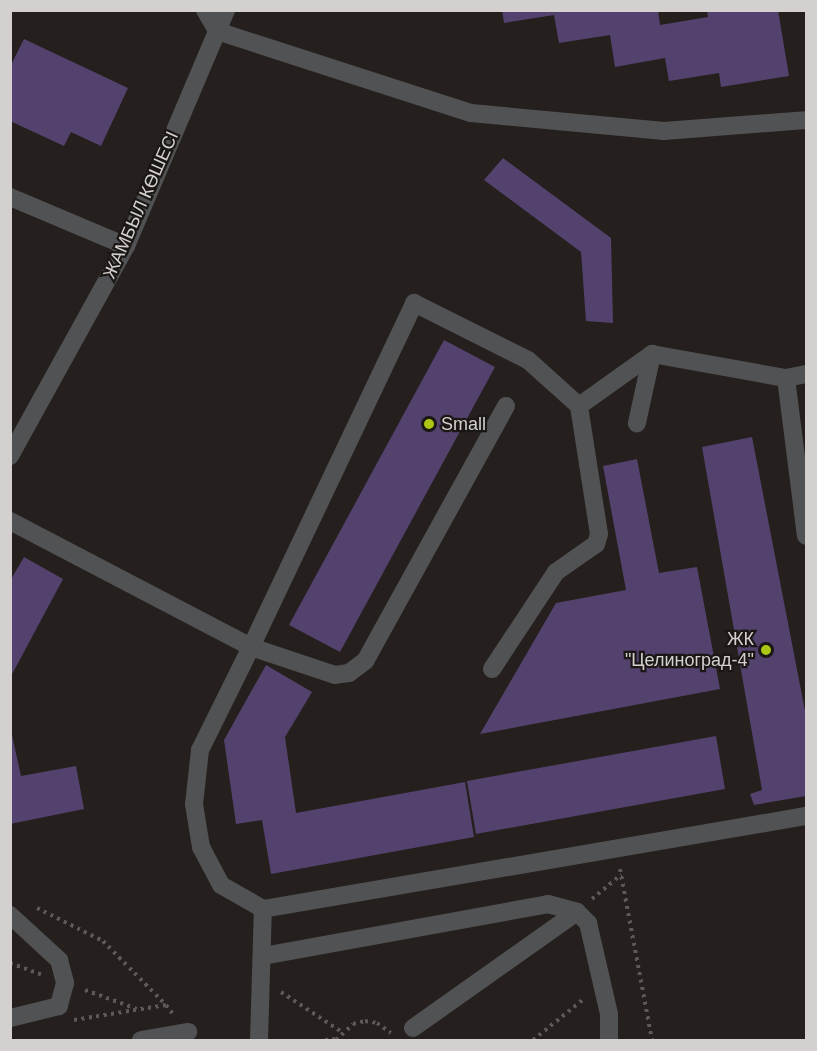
<!DOCTYPE html>
<html>
<head>
<meta charset="utf-8">
<style>
	body { margin:0 }
	#map { position:relative; width:817px; height:1051px; overflow:hidden; background:#25201e; font-family:Helvetica,sans-serif }
	div>[style] { position:absolute }
	.building>* { inset:0; background:#53426d }
	.path>* { height:4px; margin-top:-2px; transform-origin:0; background:repeating-linear-gradient(90deg,#5e5957 0 3px,transparent 0 7.5px) }
	.minor>* { height:18px; margin:-9px; padding:0 9px; transform-origin:9px; border-radius:9px; background:#505253 }
	.dots>* { width:16px; height:16px; translate:-50% -50%; box-sizing:border-box; border:3px solid #1b1715; border-radius:50% }
	span { translate:-50% -50%; white-space:nowrap; text-align:center; line-height:1.15; -webkit-text-stroke:4.5px #1b1715; paint-order:stroke }
	.street-label { font-size:18px; color:#d4d0cf }
	.poi-label { font-size:18px; color:#d4d0cf }
	.left { translate:0 -50%; text-align:left }
	.right { translate:-100% -50%; text-align:right }
	.frame { position:absolute; inset:0; border:12px solid #d4d0cf; pointer-events:none }
</style>
</head>
<body>
<div id="map">
	<div class="building">
		<i style="clip-path:polygon(502px 10px,658px 10px,660px 25px,708px 17px,707px 10px,778px 10px,789px 76px,721px 87px,719px 73px,669px 81px,665px 58px,615px 67px,610px 35px,559px 43px,554px 15px,504px 23px)"></i>
		<i style="clip-path:polygon(24px 39px,128px 88px,101px 146px,71px 132px,64px 146px,10px 121px,10px 67px)"></i>
		<i style="clip-path:polygon(503px 158px,611px 238px,613px 323px,586px 321px,581px 252px,484px 180px)"></i>
		<i style="clip-path:polygon(444px 340px,495px 367px,340px 652px,289px 625px)"></i>
		<i style="clip-path:polygon(752px 437px,806px 716px,806px 796px,754px 805px,750px 794px,762px 790px,702px 447px)"></i>
		<i style="clip-path:polygon(637px 459px,659px 573px,697px 567px,720px 689px,480px 734px,556px 603px,626px 590px,603px 466px)"></i>
		<i style="clip-path:polygon(24px 557px,63px 579px,10px 678px,10px 581px)"></i>
		<i style="clip-path:polygon(266px 665px,312px 692px,285px 737px,296px 813px,465px 782px,474px 837px,271px 874px,262px 820px,236px 824px,224px 740px)"></i>
		<i style="clip-path:polygon(10px 726px,21px 776px,76px 766px,84px 809px,10px 824px)"></i>
		<i style="clip-path:polygon(716px 736px,725px 789px,476px 834px,467px 781px)"></i>
	</div>
	<div class="path">
		<i style="left:620px;top:869px;width:174px;rotate:79.4deg"></i>
		<i style="left:592px;top:899px;width:38px;rotate:-40deg"></i>
		<i style="left:37px;top:908px;width:74px;rotate:26.6deg"></i>
		<i style="left:103px;top:941px;width:90px;rotate:45.5deg"></i>
		<i style="left:10px;top:963px;width:33px;rotate:20deg"></i>
		<i style="left:85px;top:990px;width:55px;rotate:20.1deg"></i>
		<i style="left:281px;top:992px;width:73px;rotate:33.3deg"></i>
		<i style="left:74px;top:1020px;width:93px;rotate:-9.3deg"></i>
		<i style="left:166px;top:1005px;width:11px;rotate:52deg"></i>
		<i style="left:325px;top:1040px;width:12px;rotate:-5deg"></i>
		<i style="left:336px;top:1040px;width:23px;rotate:-43deg"></i>
		<i style="left:353px;top:1024px;width:12px;rotate:-14deg"></i>
		<i style="left:365px;top:1021px;width:12px;rotate:9deg"></i>
		<i style="left:377px;top:1023px;width:17px;rotate:36deg"></i>
		<i style="left:533px;top:1040px;width:67px;rotate:-38.9deg"></i>
	</div>
	<div class="minor">
		<i style="left:205px;top:10px;width:24px;rotate:60deg"></i>
		<i style="left:217px;top:31px;width:267px;rotate:17.9deg"></i>
		<i style="left:471px;top:113px;width:194px;rotate:5.3deg"></i>
		<i style="left:664px;top:131px;width:142px;rotate:-4.4deg"></i>
		<i style="left:10px;top:197px;width:126px;rotate:22.9deg"></i>
		<i style="left:652px;top:354px;width:136px;rotate:10.2deg"></i>
		<i style="left:786px;top:378px;width:20px;rotate:-11deg"></i>
		<i style="left:786px;top:378px;width:159px;rotate:82.8deg"></i>
		<i style="left:506px;top:406px;width:291px;rotate:118.9deg"></i>
		<i style="left:365px;top:661px;width:20px;rotate:143deg"></i>
		<i style="left:349px;top:673px;width:14px;rotate:172deg"></i>
		<i style="left:335px;top:675px;width:89px;rotate:-161.6deg"></i>
		<i style="left:251px;top:647px;width:381px;rotate:-64.6deg"></i>
		<i style="left:414px;top:303px;width:127px;rotate:26.6deg"></i>
		<i style="left:528px;top:360px;width:69px;rotate:42deg"></i>
		<i style="left:579px;top:406px;width:90px;rotate:-35.5deg"></i>
		<i style="left:652px;top:354px;width:71px;rotate:102.3deg"></i>
		<i style="left:10px;top:456px;width:240px;rotate:-61.1deg"></i>
		<i style="left:126px;top:246px;width:256px;rotate:-67deg"></i>
		<i style="left:10px;top:521px;width:272px;rotate:27.6deg"></i>
		<i style="left:251px;top:647px;width:115px;rotate:116.3deg"></i>
		<i style="left:200px;top:750px;width:54px;rotate:96.3deg"></i>
		<i style="left:194px;top:804px;width:44px;rotate:80.8deg"></i>
		<i style="left:201px;top:847px;width:43px;rotate:62.2deg"></i>
		<i style="left:221px;top:885px;width:48px;rotate:29.7deg"></i>
		<i style="left:263px;top:909px;width:551px;rotate:-9.72deg"></i>
		<i style="left:492px;top:669px;width:116px;rotate:-56.6deg"></i>
		<i style="left:556px;top:572px;width:49px;rotate:-35deg"></i>
		<i style="left:596px;top:544px;width:10px;rotate:-73deg"></i>
		<i style="left:599px;top:534px;width:130px;rotate:-98.9deg"></i>
		<i style="left:10px;top:915px;width:67px;rotate:42.6deg"></i>
		<i style="left:59px;top:960px;width:24px;rotate:75deg"></i>
		<i style="left:65px;top:983px;width:24px;rotate:105deg"></i>
		<i style="left:59px;top:1006px;width:50px;rotate:166.2deg"></i>
		<i style="left:263px;top:956px;width:290px;rotate:-10.3deg"></i>
		<i style="left:548px;top:904px;width:30px;rotate:15deg"></i>
		<i style="left:577px;top:912px;width:16px;rotate:45deg"></i>
		<i style="left:588px;top:923px;width:93px;rotate:77deg"></i>
		<i style="left:609px;top:1014px;width:26px;rotate:90deg"></i>
		<i style="left:413px;top:1028px;width:201px;rotate:-35.3deg"></i>
		<i style="left:141px;top:1040px;width:48px;rotate:-9.7deg"></i>
		<i style="left:259px;top:1040px;width:131px;rotate:-88.3deg"></i>
	</div>
	<div class="dots">
		<i style="left:429px;top:424px;background:#acc613"></i>
		<i style="left:766px;top:650px;background:#acc613"></i>
	</div>
	<div class="street-label">
		<span style="left:141px;top:205px;rotate:-66deg">ЖАМБЫЛ КӨШЕСІ</span>
	</div>
	<div class="poi-label">
		<span class="left" style="left:441px;top:424px">Small</span>
		<span class="right" style="left:754px;top:650px">ЖК<br>"Целиноград-4"</span>
	</div>
	<div class="frame"></div>
</div>
</body>
</html>
